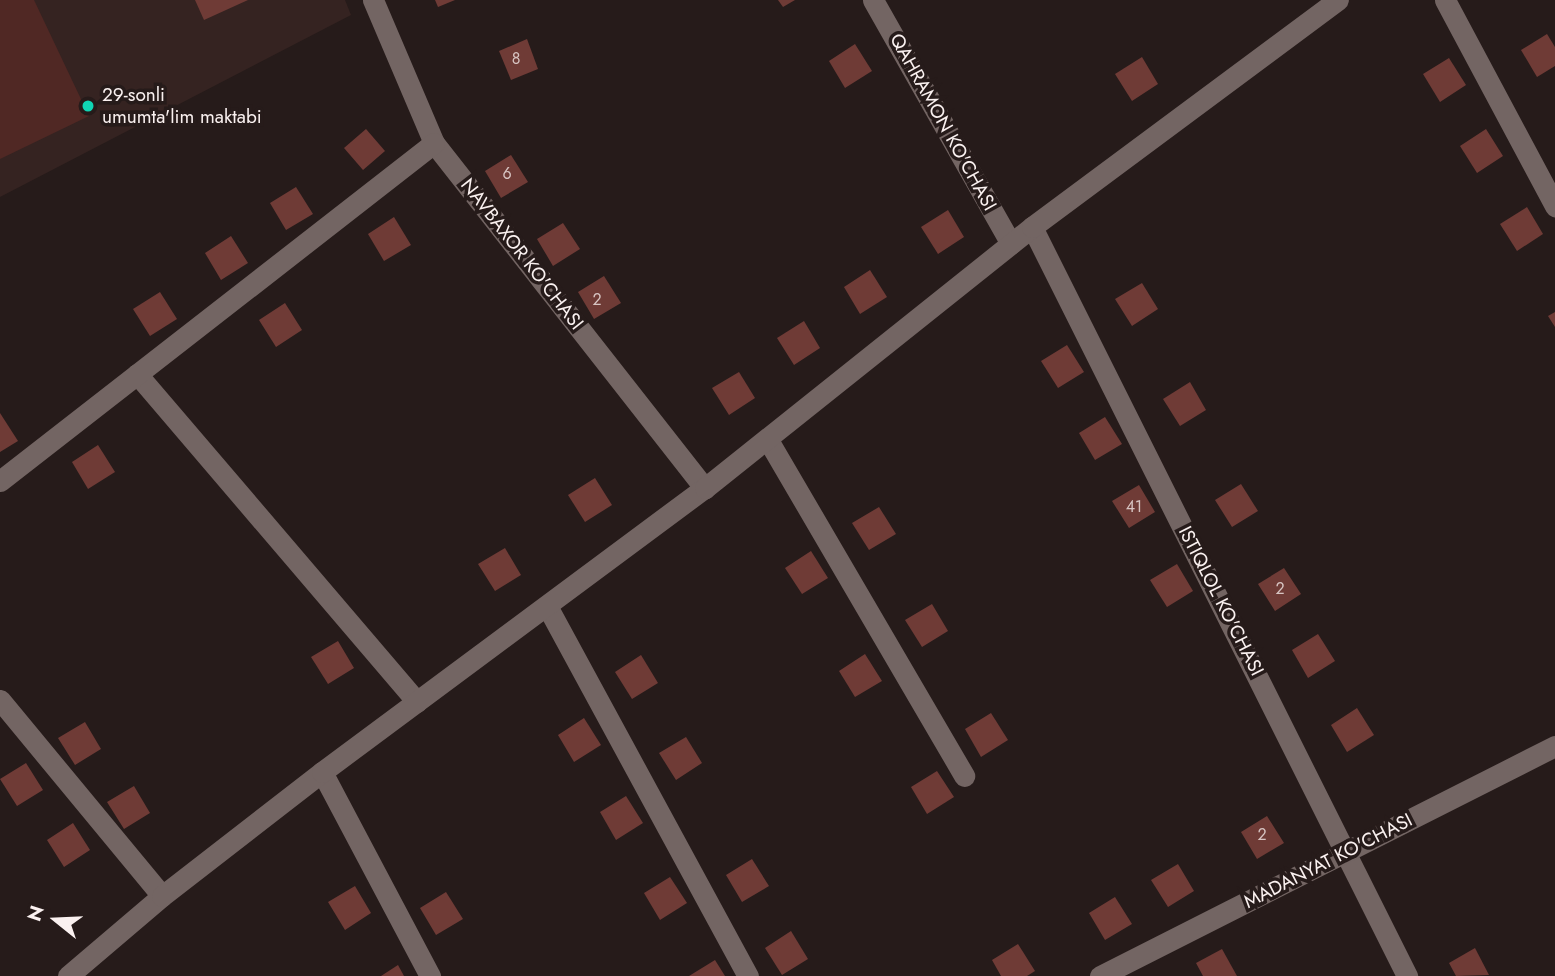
<!DOCTYPE html>
<html>
<head>
<meta charset="utf-8">
<style>
	body { margin:0 }
	#map { position:relative; width:1555px; height:976px; overflow:hidden; background:#261b1a; font-family:Jost,sans-serif }
	div>[style] { position:absolute }
	.built>* { inset:0; background:#352321 }
	.green>* { inset:0; background:#502824 }
	.building>* { inset:0; background:#6f3b36 }
	.minor>* { height:21px; margin:-10.5px; padding:0 10.5px; transform-origin:10.5px; border-radius:10.5px; background:#736563 }
	.dots>* { width:19px; height:19px; translate:-50% -50%; box-sizing:border-box; border:4px solid #261b1a; border-radius:50% }
	span { translate:-50% -50%; white-space:nowrap; text-align:center; line-height:1.15; -webkit-text-stroke:7px #261b1a; paint-order:stroke }
	.number-label { font-size:16px; color:#d7c4c2 }
	.number-label span { -webkit-text-stroke-width:0 }
	.poi-label { font-size:19px; color:#faf1f0 }
	.left { translate:0 -50%; text-align:left }
	.street-label { font-size:19px; color:#faf1f0 }
	.north { position:absolute; left:21px; top:885px; width:70px; height:70px; -webkit-text-stroke:5px #261b1a; paint-order:stroke; rotate:288deg; font-size:19px; font-weight:700; line-height:28px; text-align:center; color:#faf1f0 }
	.north::after { content:''; display:block; margin:auto; width:24px; height:32px; background:#faf1f0; clip-path:polygon(50% 0,100% 100%,50% 72%,0 100%) }
</style>
</head>
<body>
<div id="map">
	<div class="built">
		<i style="clip-path:polygon(0 0,345px 0,351px 15px,0 197px)"></i>
	</div>
	<div class="green">
		<i style="clip-path:polygon(0 0,34px 0,89px 116px,0 159px)"></i>
	</div>
	<div class="building">
		<i style="clip-path:polygon(195px 0,248px 0,204px 20px)"></i>
		<i style="clip-path:polygon(435px 0,455px 0,438px 7px)"></i>
		<i style="clip-path:polygon(778px 0,795px 0,783px 7px)"></i>
		<i style="clip-path:polygon(1547px 34px,1555px 47px,1555px 66px,1537px 77px,1521px 50px)"></i>
		<i style="clip-path:polygon(527px 39px,538px 69px,511px 80px,499px 51px)"></i>
		<i style="clip-path:polygon(855px 44px,872px 71px,845px 88px,829px 61px)"></i>
		<i style="clip-path:polygon(1142px 57px,1158px 84px,1132px 101px,1115px 74px)"></i>
		<i style="clip-path:polygon(1449px 58px,1466px 85px,1440px 102px,1423px 74px)"></i>
		<i style="clip-path:polygon(366px 129px,385px 151px,363px 170px,344px 148px)"></i>
		<i style="clip-path:polygon(1486px 129px,1503px 156px,1477px 173px,1460px 146px)"></i>
		<i style="clip-path:polygon(511px 155px,528px 182px,501px 198px,485px 171px)"></i>
		<i style="clip-path:polygon(296px 187px,313px 214px,286px 230px,270px 203px)"></i>
		<i style="clip-path:polygon(1527px 207px,1543px 234px,1517px 251px,1500px 224px)"></i>
		<i style="clip-path:polygon(948px 210px,964px 237px,938px 254px,921px 227px)"></i>
		<i style="clip-path:polygon(394px 217px,411px 245px,384px 261px,368px 234px)"></i>
		<i style="clip-path:polygon(563px 223px,580px 249px,553px 266px,537px 239px)"></i>
		<i style="clip-path:polygon(231px 236px,248px 263px,221px 280px,205px 253px)"></i>
		<i style="clip-path:polygon(870px 270px,887px 297px,860px 314px,844px 287px)"></i>
		<i style="clip-path:polygon(604px 276px,621px 303px,594px 319px,578px 292px)"></i>
		<i style="clip-path:polygon(1142px 283px,1158px 309px,1132px 326px,1115px 299px)"></i>
		<i style="clip-path:polygon(160px 292px,177px 319px,150px 336px,133px 309px)"></i>
		<i style="clip-path:polygon(285px 303px,302px 330px,276px 347px,259px 320px)"></i>
		<i style="clip-path:polygon(1555px 312px,1555px 327px,1548px 316px)"></i>
		<i style="clip-path:polygon(804px 321px,820px 348px,794px 365px,777px 338px)"></i>
		<i style="clip-path:polygon(1067px 345px,1084px 372px,1058px 388px,1041px 361px)"></i>
		<i style="clip-path:polygon(739px 372px,755px 398px,729px 415px,712px 388px)"></i>
		<i style="clip-path:polygon(1190px 382px,1206px 410px,1180px 426px,1163px 399px)"></i>
		<i style="clip-path:polygon(0 413px,18px 441px,0 452px)"></i>
		<i style="clip-path:polygon(1105px 417px,1122px 444px,1095px 460px,1079px 433px)"></i>
		<i style="clip-path:polygon(98px 445px,115px 472px,88px 489px,72px 462px)"></i>
		<i style="clip-path:polygon(595px 478px,612px 505px,585px 522px,568px 495px)"></i>
		<i style="clip-path:polygon(1241px 484px,1258px 511px,1232px 527px,1215px 500px)"></i>
		<i style="clip-path:polygon(1139px 485px,1155px 512px,1129px 528px,1112px 501px)"></i>
		<i style="clip-path:polygon(879px 507px,896px 534px,869px 550px,852px 523px)"></i>
		<i style="clip-path:polygon(505px 548px,521px 575px,495px 591px,478px 564px)"></i>
		<i style="clip-path:polygon(811px 551px,828px 578px,802px 594px,785px 568px)"></i>
		<i style="clip-path:polygon(1177px 564px,1193px 591px,1167px 607px,1150px 580px)"></i>
		<i style="clip-path:polygon(1284px 568px,1301px 594px,1275px 611px,1258px 584px)"></i>
		<i style="clip-path:polygon(932px 604px,948px 631px,922px 647px,905px 620px)"></i>
		<i style="clip-path:polygon(1318px 634px,1335px 661px,1308px 678px,1292px 650px)"></i>
		<i style="clip-path:polygon(338px 641px,354px 668px,328px 684px,311px 657px)"></i>
		<i style="clip-path:polygon(865px 654px,882px 681px,855px 697px,839px 671px)"></i>
		<i style="clip-path:polygon(641px 655px,658px 683px,632px 699px,615px 672px)"></i>
		<i style="clip-path:polygon(1357px 708px,1374px 735px,1347px 752px,1331px 725px)"></i>
		<i style="clip-path:polygon(991px 713px,1008px 740px,981px 757px,965px 729px)"></i>
		<i style="clip-path:polygon(584px 718px,601px 745px,574px 762px,558px 735px)"></i>
		<i style="clip-path:polygon(85px 722px,101px 749px,75px 765px,58px 738px)"></i>
		<i style="clip-path:polygon(686px 737px,702px 763px,676px 780px,659px 753px)"></i>
		<i style="clip-path:polygon(26px 763px,43px 790px,17px 806px,0 779px)"></i>
		<i style="clip-path:polygon(937px 771px,954px 797px,927px 814px,911px 787px)"></i>
		<i style="clip-path:polygon(134px 786px,150px 813px,124px 829px,107px 802px)"></i>
		<i style="clip-path:polygon(626px 796px,643px 823px,616px 840px,600px 812px)"></i>
		<i style="clip-path:polygon(1267px 816px,1284px 843px,1257px 859px,1241px 832px)"></i>
		<i style="clip-path:polygon(73px 823px,90px 850px,64px 867px,47px 840px)"></i>
		<i style="clip-path:polygon(752px 859px,769px 886px,742px 902px,726px 875px)"></i>
		<i style="clip-path:polygon(1178px 864px,1194px 891px,1168px 907px,1151px 880px)"></i>
		<i style="clip-path:polygon(670px 877px,687px 903px,660px 920px,644px 893px)"></i>
		<i style="clip-path:polygon(355px 886px,371px 913px,345px 930px,328px 902px)"></i>
		<i style="clip-path:polygon(446px 892px,463px 919px,436px 935px,420px 908px)"></i>
		<i style="clip-path:polygon(1115px 897px,1132px 924px,1105px 940px,1089px 913px)"></i>
		<i style="clip-path:polygon(791px 931px,808px 959px,782px 975px,765px 948px)"></i>
		<i style="clip-path:polygon(1018px 944px,1035px 971px,1027px 976px,1001px 976px,992px 960px)"></i>
		<i style="clip-path:polygon(1475px 948px,1489px 975px,1456px 976px,1449px 963px)"></i>
		<i style="clip-path:polygon(1222px 949px,1237px 976px,1203px 976px,1196px 963px)"></i>
		<i style="clip-path:polygon(715px 960px,725px 976px,689px 976px)"></i>
		<i style="clip-path:polygon(398px 965px,404px 976px,381px 976px)"></i>
	</div>
	<div class="minor">
		<i style="left:373px;top:0;width:155px;rotate:66.9deg"></i>
		<i style="left:434px;top:143px;width:439px;rotate:51.9deg"></i>
		<i style="left:873px;top:0;width:280px;rotate:60.5deg"></i>
		<i style="left:1445px;top:0;width:234px;rotate:61.9deg"></i>
		<i style="left:1032px;top:227px;width:838px;rotate:63.4deg"></i>
		<i style="left:137px;top:374px;width:431px;rotate:49.5deg"></i>
		<i style="left:768px;top:440px;width:389px;rotate:59.7deg"></i>
		<i style="left:0;top:481px;width:550px;rotate:-37.91deg"></i>
		<i style="left:547px;top:606px;width:421px;rotate:61.5deg"></i>
		<i style="left:0;top:700px;width:254px;rotate:50.4deg"></i>
		<i style="left:322px;top:772px;width:231px;rotate:62.1deg"></i>
		<i style="left:68px;top:976px;width:123px;rotate:-40.4deg"></i>
		<i style="left:162px;top:896px;width:202px;rotate:-37.8deg"></i>
		<i style="left:322px;top:772px;width:477px;rotate:-36.6deg"></i>
		<i style="left:705px;top:488px;width:418px;rotate:-38.6deg"></i>
		<i style="left:1032px;top:227px;width:381px;rotate:-36.6deg"></i>
		<i style="left:1100px;top:976px;width:510px;rotate:-26.82deg"></i>
	</div>
	<div class="dots">
		<i style="left:88px;top:106px;background:#10d5b4"></i>
	</div>
	<div class="number-label">
		<span style="left:516px;top:59px">8</span>
		<span style="left:507px;top:174px">6</span>
		<span style="left:597px;top:300px">2</span>
		<span style="left:1134px;top:507px">41</span>
		<span style="left:1280px;top:589px">2</span>
		<span style="left:1262px;top:835px">2</span>
	</div>
	<div class="poi-label">
		<span class="left" style="left:102px;top:106px">29-sonli<br>umumta'lim maktabi</span>
	</div>
	<div class="street-label">
		<span style="left:943px;top:122px;rotate:61deg">QAHRAMON KO'CHASI</span>
		<span style="left:522px;top:254px;rotate:52deg">NAVBAXOR KO'CHASI</span>
		<span style="left:1221px;top:601px;rotate:63deg">ISTIQLOL KO'CHASI</span>
		<span style="left:1328px;top:861px;rotate:-27deg">MADANYAT KO'CHASI</span>
	</div>
	<div class="north">N</div>
</div>
</body>
</html>
